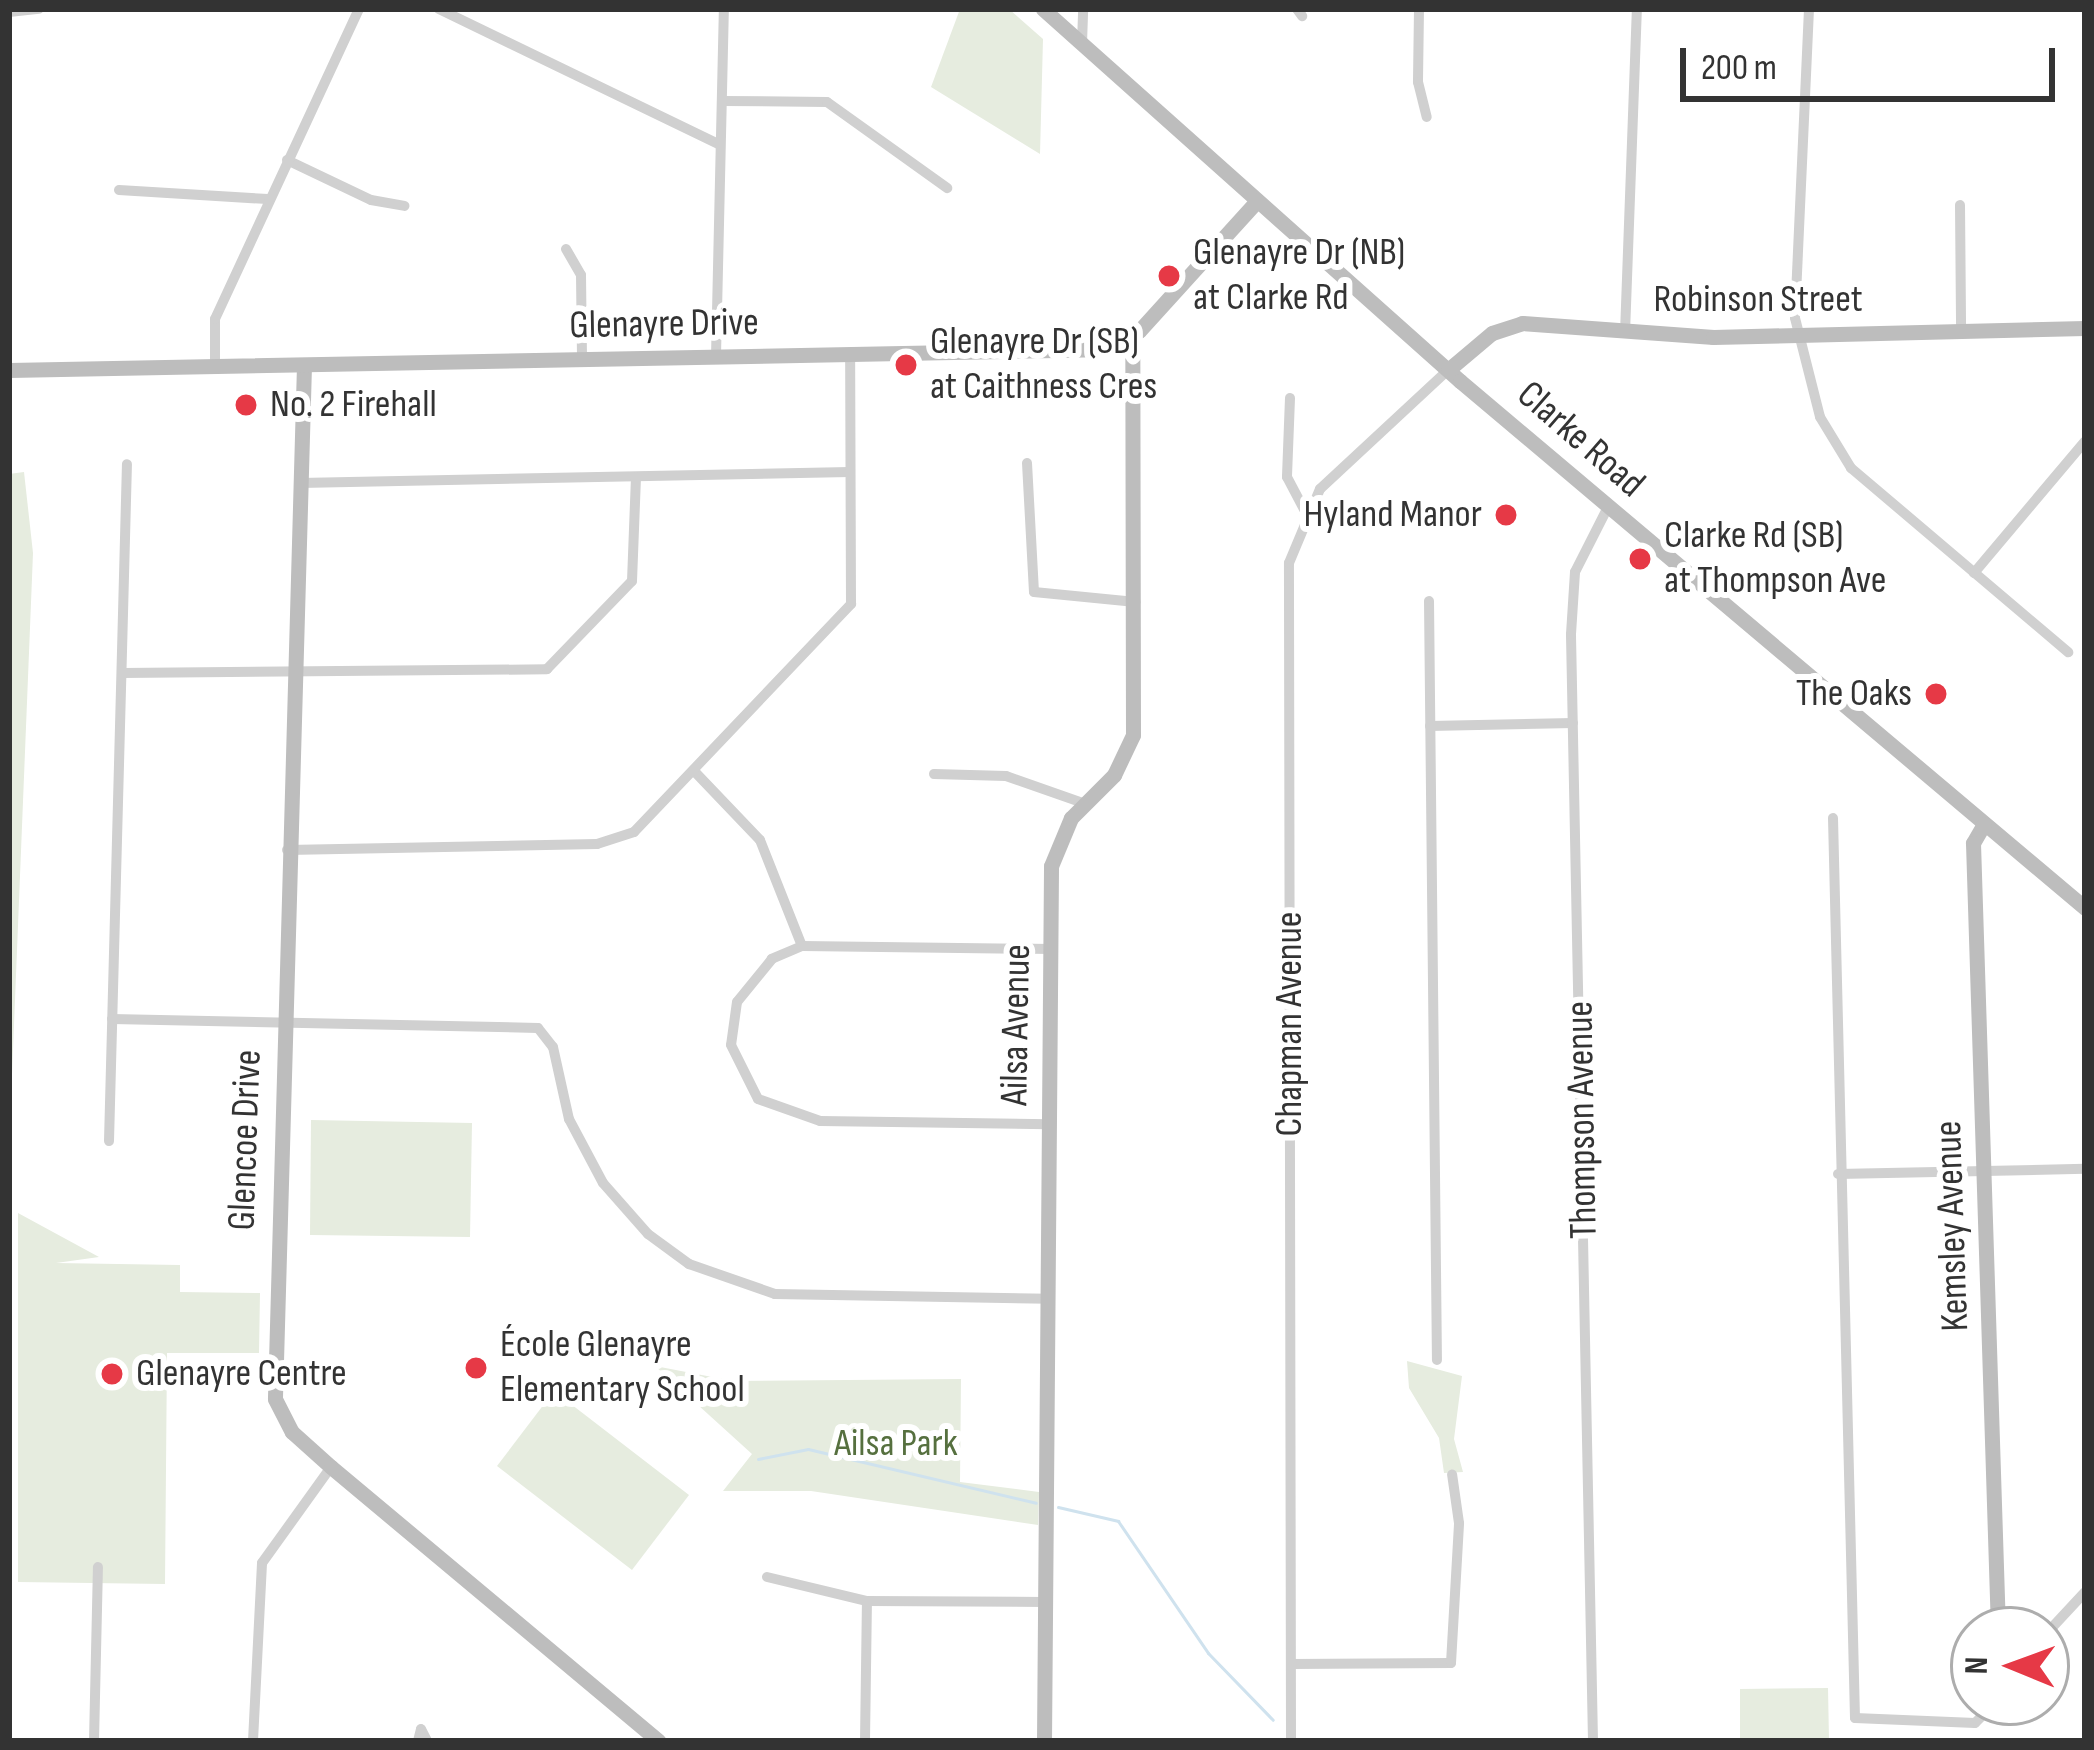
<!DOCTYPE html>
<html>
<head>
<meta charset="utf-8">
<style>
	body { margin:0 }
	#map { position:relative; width:2094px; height:1750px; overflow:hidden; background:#fff; font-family:"Sofia Sans Condensed",sans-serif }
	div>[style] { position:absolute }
	.green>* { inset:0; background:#e6ecdf }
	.stream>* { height:3px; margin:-1.5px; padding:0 1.5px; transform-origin:1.5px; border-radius:1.5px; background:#cfe2ee }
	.street>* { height:10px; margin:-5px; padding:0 5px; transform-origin:5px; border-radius:5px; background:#d0d0d0 }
	.secondary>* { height:15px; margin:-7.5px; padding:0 7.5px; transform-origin:7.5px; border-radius:7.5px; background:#bdbdbd }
	.dots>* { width:33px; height:33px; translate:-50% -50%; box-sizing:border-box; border:6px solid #fff; border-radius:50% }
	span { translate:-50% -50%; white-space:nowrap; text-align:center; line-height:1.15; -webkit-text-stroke:12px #fff; paint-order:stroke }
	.poi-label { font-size:39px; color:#333 }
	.left { translate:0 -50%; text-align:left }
	.right { translate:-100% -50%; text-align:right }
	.street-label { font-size:39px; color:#333 }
	.park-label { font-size:39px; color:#56703f }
	.frame { position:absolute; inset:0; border:12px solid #333; pointer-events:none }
	.north { position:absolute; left:1950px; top:1606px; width:120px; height:120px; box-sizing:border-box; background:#fff; border:3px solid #adadad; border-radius:50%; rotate:271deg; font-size:33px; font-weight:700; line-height:48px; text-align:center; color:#333 }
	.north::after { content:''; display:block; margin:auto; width:42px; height:54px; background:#e63946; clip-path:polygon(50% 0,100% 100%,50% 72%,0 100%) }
	.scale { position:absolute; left:1680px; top:48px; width:375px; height:54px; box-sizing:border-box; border:6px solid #333; border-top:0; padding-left:15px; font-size:36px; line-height:42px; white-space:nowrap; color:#333; -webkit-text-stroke:9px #fff; paint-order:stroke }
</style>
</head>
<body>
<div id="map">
	<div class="green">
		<i style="clip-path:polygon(960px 9px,1009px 9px,1043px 39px,1040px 154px,931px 87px)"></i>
		<i style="clip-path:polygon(24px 472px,33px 553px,9px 1149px,9px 474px)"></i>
		<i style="clip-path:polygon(311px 1120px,472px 1123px,470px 1237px,310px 1235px)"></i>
		<i style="clip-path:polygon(18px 1213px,99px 1257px,56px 1263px,180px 1265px,180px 1292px,260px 1293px,259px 1353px,167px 1353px,165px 1584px,18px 1582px)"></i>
		<i style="clip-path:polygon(1407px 1361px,1462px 1376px,1454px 1439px,1463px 1472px,1444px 1473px,1439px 1438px,1409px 1388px)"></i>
		<i style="clip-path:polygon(655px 1366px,733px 1381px,961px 1379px,960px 1482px,1039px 1492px,1038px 1525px,811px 1491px,723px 1491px,752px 1454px)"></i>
		<i style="clip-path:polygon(554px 1391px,689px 1495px,632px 1570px,497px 1466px)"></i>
		<i style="clip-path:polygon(1828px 1688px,1829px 1740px,1740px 1741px,1740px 1689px)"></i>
	</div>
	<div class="stream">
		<i style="left:758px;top:1459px;width:51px;rotate:-11.3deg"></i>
		<i style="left:808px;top:1449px;width:234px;rotate:13.3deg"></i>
		<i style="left:1058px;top:1507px;width:62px;rotate:13.1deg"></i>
		<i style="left:1118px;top:1521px;width:160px;rotate:55.7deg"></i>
		<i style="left:1208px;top:1653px;width:93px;rotate:45.9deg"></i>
	</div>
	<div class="street">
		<i style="left:439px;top:9px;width:312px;rotate:25.8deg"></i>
		<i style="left:1297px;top:9px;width:9px;rotate:54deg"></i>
		<i style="left:1419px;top:9px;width:73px;rotate:90.8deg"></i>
		<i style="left:1418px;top:82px;width:36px;rotate:76deg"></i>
		<i style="left:1809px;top:9px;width:309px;rotate:92.6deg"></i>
		<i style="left:1795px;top:318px;width:102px;rotate:75.8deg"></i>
		<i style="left:1820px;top:417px;width:60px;rotate:58.7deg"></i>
		<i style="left:1851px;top:468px;width:285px;rotate:40.3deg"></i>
		<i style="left:9px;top:12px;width:30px;rotate:-6deg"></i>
		<i style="left:1082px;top:43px;width:34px;rotate:-88deg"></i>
		<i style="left:722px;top:101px;width:105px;rotate:0.5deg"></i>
		<i style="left:827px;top:102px;width:148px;rotate:35.6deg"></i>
		<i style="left:287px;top:160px;width:93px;rotate:25.5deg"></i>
		<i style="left:371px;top:200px;width:34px;rotate:10deg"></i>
		<i style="left:119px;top:190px;width:149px;rotate:3.5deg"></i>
		<i style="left:1960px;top:205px;width:125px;rotate:89.5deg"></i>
		<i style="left:566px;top:249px;width:30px;rotate:60deg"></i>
		<i style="left:581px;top:275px;width:84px;rotate:89.3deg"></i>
		<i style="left:1625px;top:333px;width:324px;rotate:-87.9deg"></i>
		<i style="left:716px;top:356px;width:347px;rotate:-88.7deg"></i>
		<i style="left:215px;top:366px;width:47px;rotate:-90deg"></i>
		<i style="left:215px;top:319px;width:342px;rotate:-65.1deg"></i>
		<i style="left:1290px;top:398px;width:79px;rotate:92.2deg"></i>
		<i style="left:1287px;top:477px;width:41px;rotate:62.2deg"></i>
		<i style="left:1027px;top:463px;width:129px;rotate:86.9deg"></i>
		<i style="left:1034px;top:592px;width:102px;rotate:5.6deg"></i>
		<i style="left:300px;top:483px;width:550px;rotate:-1.15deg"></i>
		<i style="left:1974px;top:573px;width:172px;rotate:-49.9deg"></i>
		<i style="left:1429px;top:601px;width:759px;rotate:89.4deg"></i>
		<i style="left:122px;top:673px;width:425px;rotate:-0.5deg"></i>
		<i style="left:547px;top:669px;width:122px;rotate:-46deg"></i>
		<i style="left:632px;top:581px;width:104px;rotate:-87.8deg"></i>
		<i style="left:1430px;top:726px;width:143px;rotate:-1.2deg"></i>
		<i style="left:695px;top:772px;width:94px;rotate:46.3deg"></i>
		<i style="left:760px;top:840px;width:114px;rotate:68.4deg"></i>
		<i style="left:802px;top:946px;width:249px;rotate:0.7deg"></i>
		<i style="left:934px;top:774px;width:72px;rotate:1.6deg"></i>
		<i style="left:1006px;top:776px;width:82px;rotate:19.3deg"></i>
		<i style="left:1833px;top:818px;width:900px;rotate:88.6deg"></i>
		<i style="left:1855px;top:1718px;width:120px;rotate:2.4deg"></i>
		<i style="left:1975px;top:1723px;width:30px;rotate:-45deg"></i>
		<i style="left:287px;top:850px;width:310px;rotate:-1.1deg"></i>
		<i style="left:597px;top:844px;width:39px;rotate:-18deg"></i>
		<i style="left:634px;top:832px;width:315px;rotate:-46.4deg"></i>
		<i style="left:851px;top:604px;width:249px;rotate:-90.2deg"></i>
		<i style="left:802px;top:946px;width:33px;rotate:157deg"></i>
		<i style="left:772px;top:959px;width:55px;rotate:129.1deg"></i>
		<i style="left:737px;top:1002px;width:43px;rotate:97.9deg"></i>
		<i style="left:731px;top:1045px;width:60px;rotate:63.4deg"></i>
		<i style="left:758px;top:1099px;width:66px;rotate:19.5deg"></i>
		<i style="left:820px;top:1121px;width:229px;rotate:0.8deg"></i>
		<i style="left:112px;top:1019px;width:426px;rotate:1.2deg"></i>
		<i style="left:538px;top:1028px;width:24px;rotate:52deg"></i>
		<i style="left:553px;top:1047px;width:74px;rotate:77.5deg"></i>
		<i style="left:569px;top:1119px;width:72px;rotate:62deg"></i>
		<i style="left:603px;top:1183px;width:68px;rotate:48.6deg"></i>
		<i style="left:648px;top:1234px;width:51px;rotate:36.2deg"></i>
		<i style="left:689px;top:1264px;width:91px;rotate:19.2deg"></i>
		<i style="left:775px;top:1294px;width:273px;rotate:1deg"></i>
		<i style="left:109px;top:1141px;width:677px;rotate:-88.48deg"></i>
		<i style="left:1838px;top:1174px;width:247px;rotate:-1.2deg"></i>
		<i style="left:767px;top:1577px;width:103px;rotate:13.5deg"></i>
		<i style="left:867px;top:1601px;width:178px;rotate:0.3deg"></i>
		<i style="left:2046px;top:1634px;width:57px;rotate:-47.1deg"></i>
		<i style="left:1291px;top:1664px;width:160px;rotate:-0.4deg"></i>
		<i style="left:1451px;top:1663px;width:140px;rotate:-86.7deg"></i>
		<i style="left:1459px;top:1523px;width:49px;rotate:-98.1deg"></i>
		<i style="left:94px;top:1741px;width:174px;rotate:-88.7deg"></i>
		<i style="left:253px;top:1741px;width:178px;rotate:-87.1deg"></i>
		<i style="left:262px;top:1563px;width:118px;rotate:-54.3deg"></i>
		<i style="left:418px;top:1741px;width:12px;rotate:-76deg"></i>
		<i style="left:421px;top:1729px;width:13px;rotate:63deg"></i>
		<i style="left:865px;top:1741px;width:140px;rotate:-89.2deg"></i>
		<i style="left:1291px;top:1741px;width:1178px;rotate:-90.1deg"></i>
		<i style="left:1289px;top:563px;width:80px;rotate:-67.3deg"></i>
		<i style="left:1320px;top:489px;width:175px;rotate:-42.9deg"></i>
		<i style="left:1593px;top:1741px;width:1107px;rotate:-91.14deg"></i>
		<i style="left:1571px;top:634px;width:62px;rotate:-86.3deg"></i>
		<i style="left:1575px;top:572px;width:73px;rotate:-63.1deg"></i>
	</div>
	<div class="secondary">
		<i style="left:1043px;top:9px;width:559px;rotate:41.74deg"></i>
		<i style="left:1460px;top:381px;width:818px;rotate:40.14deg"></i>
		<i style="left:304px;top:365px;width:1034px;rotate:91.61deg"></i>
		<i style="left:275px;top:1399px;width:37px;rotate:63deg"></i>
		<i style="left:292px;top:1432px;width:52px;rotate:41.9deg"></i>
		<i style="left:331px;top:1467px;width:427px;rotate:39.9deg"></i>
		<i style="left:9px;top:370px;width:1102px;rotate:-1.09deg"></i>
		<i style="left:1111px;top:349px;width:33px;rotate:-33deg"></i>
		<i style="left:1139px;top:331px;width:176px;rotate:-47.8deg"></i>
		<i style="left:1448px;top:370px;width:57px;rotate:-40.1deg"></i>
		<i style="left:1492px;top:333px;width:32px;rotate:-18deg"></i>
		<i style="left:1522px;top:323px;width:192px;rotate:4.2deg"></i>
		<i style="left:1713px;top:337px;width:372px;rotate:-1.4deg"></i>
		<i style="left:1984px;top:824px;width:22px;rotate:120deg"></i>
		<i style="left:1973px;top:843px;width:787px;rotate:88.18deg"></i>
		<i style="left:1044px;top:1741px;width:875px;rotate:-89.54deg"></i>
		<i style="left:1051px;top:866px;width:52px;rotate:-67.4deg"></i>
		<i style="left:1071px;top:818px;width:61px;rotate:-45deg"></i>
		<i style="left:1114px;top:775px;width:44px;rotate:-64.6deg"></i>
		<i style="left:1133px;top:735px;width:398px;rotate:-90.1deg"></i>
	</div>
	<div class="dots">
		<i style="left:1169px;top:276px;background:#e63946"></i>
		<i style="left:906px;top:365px;background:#e63946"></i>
		<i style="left:246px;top:405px;background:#e63946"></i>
		<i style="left:1506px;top:515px;background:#e63946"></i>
		<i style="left:1640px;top:559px;background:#e63946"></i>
		<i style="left:1936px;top:694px;background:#e63946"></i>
		<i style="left:476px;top:1368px;background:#e63946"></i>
		<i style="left:112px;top:1374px;background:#e63946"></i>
	</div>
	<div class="poi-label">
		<span class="left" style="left:1193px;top:276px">Glenayre Dr (NB)<br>at Clarke Rd</span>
		<span class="left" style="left:930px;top:365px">Glenayre Dr (SB)<br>at Caithness Cres</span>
		<span class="left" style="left:270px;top:405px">No. 2 Firehall</span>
		<span class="right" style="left:1482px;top:515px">Hyland Manor</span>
		<span class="left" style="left:1664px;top:559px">Clarke Rd (SB)<br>at Thompson Ave</span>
		<span class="right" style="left:1912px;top:694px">The Oaks</span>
		<span class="left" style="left:500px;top:1368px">École Glenayre<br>Elementary School</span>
		<span class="left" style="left:136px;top:1374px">Glenayre Centre</span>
	</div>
	<div class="street-label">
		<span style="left:1758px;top:300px">Robinson Street</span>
		<span style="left:664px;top:325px;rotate:-1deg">Glenayre Drive</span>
		<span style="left:1580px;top:440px;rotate:41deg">Clarke Road</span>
		<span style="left:1290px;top:1024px;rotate:-90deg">Chapman Avenue</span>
		<span style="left:1017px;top:1025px;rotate:-89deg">Ailsa Avenue</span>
		<span style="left:1583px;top:1120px;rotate:-91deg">Thompson Avenue</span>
		<span style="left:246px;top:1140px;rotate:-88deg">Glencoe Drive</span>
		<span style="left:1953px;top:1226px;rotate:-92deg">Kemsley Avenue</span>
	</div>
	<div class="park-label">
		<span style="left:896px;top:1444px">Ailsa Park</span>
	</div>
	<div class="frame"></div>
	<div class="north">N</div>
	<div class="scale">200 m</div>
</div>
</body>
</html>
